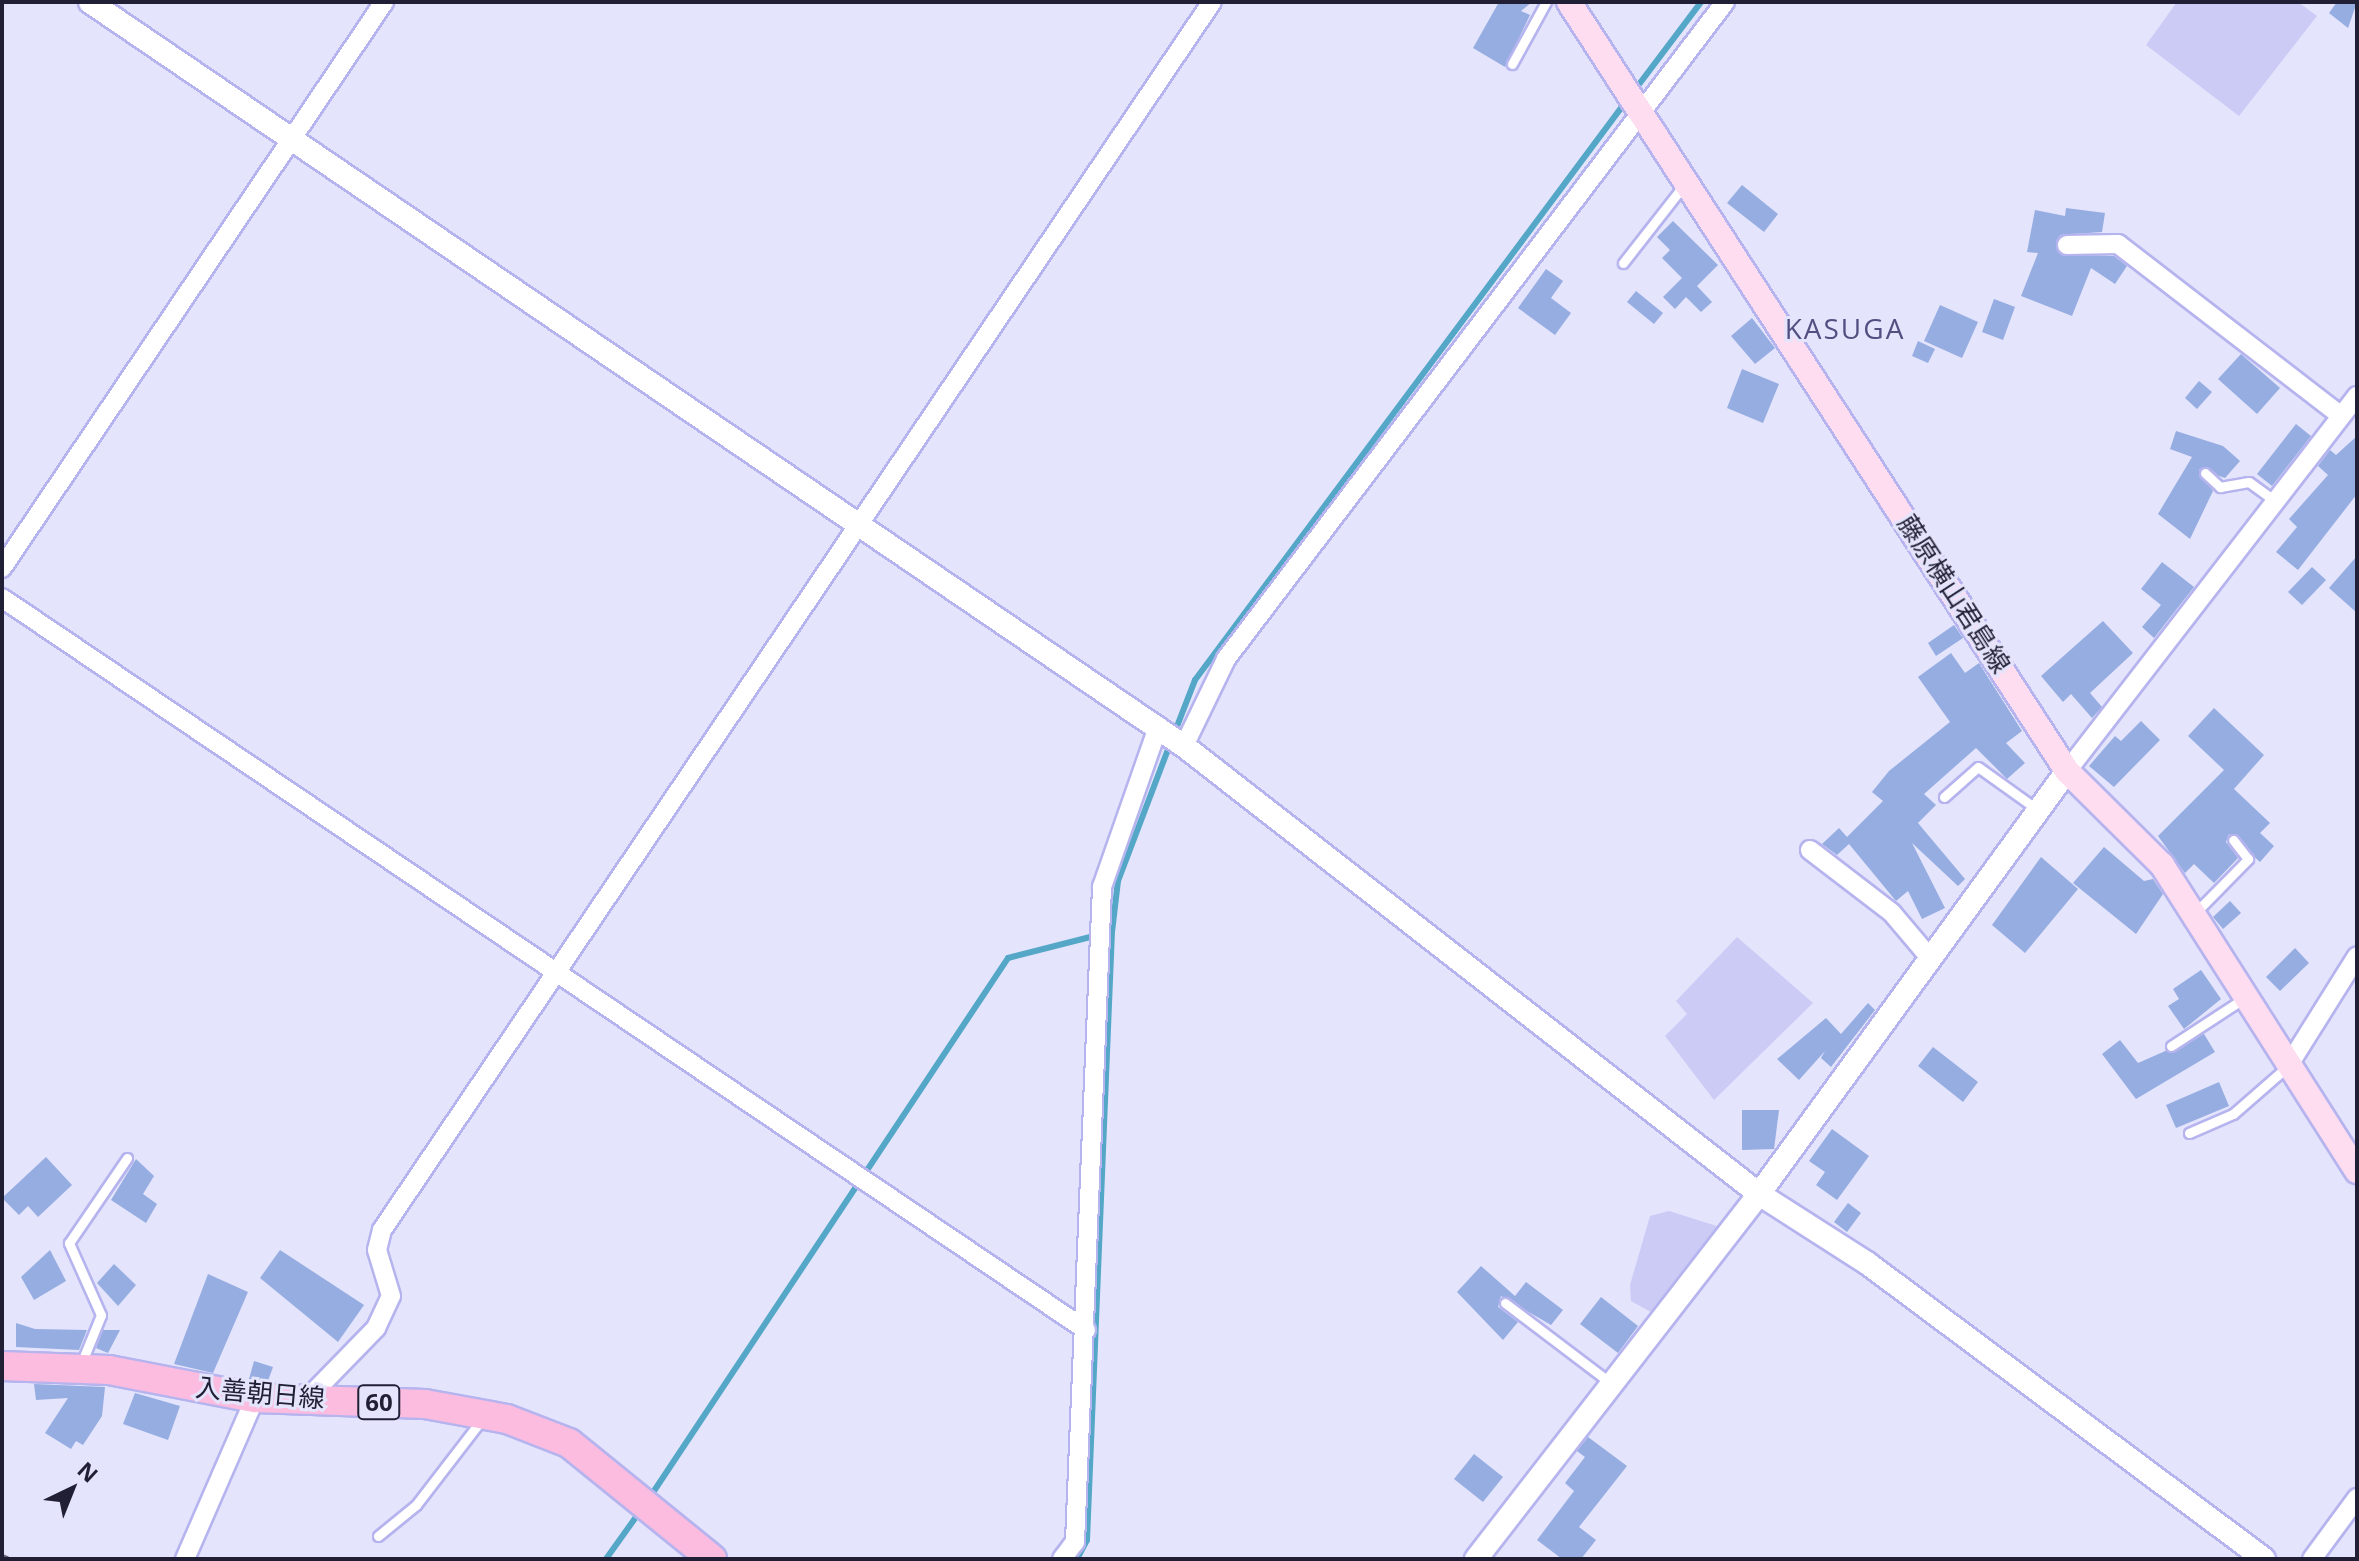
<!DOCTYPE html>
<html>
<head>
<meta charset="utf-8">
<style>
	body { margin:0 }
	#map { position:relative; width:2359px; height:1561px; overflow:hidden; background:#e4e4fc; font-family:"Open Sans","Noto Sans JP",sans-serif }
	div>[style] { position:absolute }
	.green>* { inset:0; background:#cccbf6 }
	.stream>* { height:6px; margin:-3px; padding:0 3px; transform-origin:3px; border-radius:3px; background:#54a7c7 }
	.building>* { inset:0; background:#96ade2 }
	.roads { filter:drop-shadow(2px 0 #b6b4ee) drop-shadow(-2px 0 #b6b4ee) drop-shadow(0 2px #b6b4ee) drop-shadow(0 -2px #b6b4ee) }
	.service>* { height:9px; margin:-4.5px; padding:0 4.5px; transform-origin:4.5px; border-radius:4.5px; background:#fff }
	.minor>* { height:18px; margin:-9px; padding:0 9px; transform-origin:9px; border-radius:9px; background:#fff }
	.tertiary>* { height:22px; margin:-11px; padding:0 11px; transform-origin:11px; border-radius:11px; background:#fff }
	.secondary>* { height:24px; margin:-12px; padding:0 12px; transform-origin:12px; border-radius:12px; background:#fdddef }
	.primary>* { height:28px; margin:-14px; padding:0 14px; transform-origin:14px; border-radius:14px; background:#fbbcdf }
	.rail>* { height:6px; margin:-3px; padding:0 3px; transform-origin:3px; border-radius:3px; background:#68677e }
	span { translate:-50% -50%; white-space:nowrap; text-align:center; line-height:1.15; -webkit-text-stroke:6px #e4e4fc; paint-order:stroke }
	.shield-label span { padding:2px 6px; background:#e4e4fc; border:2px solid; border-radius:6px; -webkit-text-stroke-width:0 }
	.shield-label { font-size:24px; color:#201f35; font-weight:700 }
	.street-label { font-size:26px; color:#201f35 }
	.neighbourhood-label { font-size:28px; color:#524f81; letter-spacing:2px }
	.frame { position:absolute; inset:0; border:4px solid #201f35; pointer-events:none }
	.north { position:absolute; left:32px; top:1449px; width:80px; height:80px; -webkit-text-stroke:6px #e4e4fc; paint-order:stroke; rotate:43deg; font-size:22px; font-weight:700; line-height:32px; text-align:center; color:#201f35 }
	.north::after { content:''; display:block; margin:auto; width:28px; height:36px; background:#201f35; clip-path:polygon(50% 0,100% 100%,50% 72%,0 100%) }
</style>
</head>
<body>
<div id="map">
	<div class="green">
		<i style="clip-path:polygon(2177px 2px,2298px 2px,2317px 16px,2239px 116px,2146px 45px)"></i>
		<i style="clip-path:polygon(1737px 937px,1813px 1003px,1714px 1100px,1665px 1036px,1687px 1014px,1676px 1001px)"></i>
		<i style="clip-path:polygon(1669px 1211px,1723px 1228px,1651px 1312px,1631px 1301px,1630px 1285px,1650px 1216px)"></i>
	</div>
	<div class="stream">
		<i style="left:1634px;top:91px;width:111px;rotate:-53deg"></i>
		<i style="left:1174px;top:734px;width:58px;rotate:-68.7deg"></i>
		<i style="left:1195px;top:680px;width:723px;rotate:-53.32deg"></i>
		<i style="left:650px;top:1497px;width:647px;rotate:-56.41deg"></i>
		<i style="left:1008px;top:958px;width:93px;rotate:-14.3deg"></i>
		<i style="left:606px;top:1559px;width:60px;rotate:-54.5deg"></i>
		<i style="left:1077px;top:1559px;width:21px;rotate:-62deg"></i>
		<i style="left:1087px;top:1540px;width:609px;rotate:-87.65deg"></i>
		<i style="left:1112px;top:932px;width:51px;rotate:-83.3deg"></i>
		<i style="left:1118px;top:881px;width:147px;rotate:-69.2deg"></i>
	</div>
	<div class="building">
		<i style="clip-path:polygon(1499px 2px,1532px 2px,1521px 11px,1530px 15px,1505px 67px,1473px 48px)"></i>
		<i style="clip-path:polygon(2337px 2px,2357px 2px,2348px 28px,2329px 13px)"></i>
		<i style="clip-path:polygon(1742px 185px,1778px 214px,1764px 232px,1727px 203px)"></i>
		<i style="clip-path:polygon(2066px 208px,2105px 213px,2102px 232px,2060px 235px,2061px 255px,2114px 256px,2127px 266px,2115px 284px,2091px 268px,2072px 316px,2021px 296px,2038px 253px,2027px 252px,2035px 210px,2065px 216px)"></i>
		<i style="clip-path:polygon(1673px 221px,1718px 265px,1697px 286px,1712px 302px,1701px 312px,1686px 297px,1675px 309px,1663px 297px,1682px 278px,1662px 258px,1670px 250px,1657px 237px)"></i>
		<i style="clip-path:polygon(1546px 269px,1563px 281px,1551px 298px,1571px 313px,1555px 335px,1518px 308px)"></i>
		<i style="clip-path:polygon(1636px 291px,1663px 313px,1654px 324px,1627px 302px)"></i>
		<i style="clip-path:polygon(1994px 299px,2015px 307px,2003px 340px,1982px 332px)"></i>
		<i style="clip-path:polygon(1940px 305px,1978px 322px,1962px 358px,1924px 341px)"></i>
		<i style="clip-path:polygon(1752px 318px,1775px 348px,1755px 364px,1731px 336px)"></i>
		<i style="clip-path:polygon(1918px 341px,1935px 349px,1928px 363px,1912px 356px)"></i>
		<i style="clip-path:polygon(2241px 354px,2280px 388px,2257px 414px,2218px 379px)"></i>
		<i style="clip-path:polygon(1742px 369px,1779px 384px,1763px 423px,1727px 408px)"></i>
		<i style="clip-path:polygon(2199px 381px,2212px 392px,2197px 409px,2185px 398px)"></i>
		<i style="clip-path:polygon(2296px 424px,2311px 436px,2272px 486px,2257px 474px)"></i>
		<i style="clip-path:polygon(2176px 431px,2223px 446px,2240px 461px,2225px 478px,2199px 469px,2213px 491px,2190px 539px,2158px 514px,2192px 457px,2170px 449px)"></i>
		<i style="clip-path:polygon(2357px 436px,2357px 494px,2298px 570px,2276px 552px,2297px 527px,2289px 519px,2328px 475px,2318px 466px,2330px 450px,2336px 455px)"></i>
		<i style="clip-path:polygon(2357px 556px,2357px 613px,2329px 588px)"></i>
		<i style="clip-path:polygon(2162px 562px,2194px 587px,2154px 638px,2142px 627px,2161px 605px,2141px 589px)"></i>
		<i style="clip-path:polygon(2312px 567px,2326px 580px,2302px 605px,2288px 592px)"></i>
		<i style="clip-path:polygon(2103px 621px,2133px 653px,2090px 693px,2102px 707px,2092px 718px,2071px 694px,2063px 702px,2041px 676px)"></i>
		<i style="clip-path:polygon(1954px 625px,1963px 638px,1936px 656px,1928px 643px)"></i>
		<i style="clip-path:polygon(1951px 653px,1965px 673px,1979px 663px,1984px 671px,2022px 731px,2006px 743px,2025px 763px,2007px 779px,1976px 748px,1924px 794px,1936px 805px,1918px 823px,1965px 879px,1958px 886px,1912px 843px,1945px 908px,1922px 919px,1908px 891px,1896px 901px,1849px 844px,1837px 855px,1822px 844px,1839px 828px,1847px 837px,1883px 801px,1872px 792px,1889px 771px,1950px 722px,1918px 677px)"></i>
		<i style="clip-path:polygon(2214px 708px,2264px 755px,2234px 789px,2270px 823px,2260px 833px,2274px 846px,2260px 862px,2229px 834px,2226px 842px,2238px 858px,2214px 883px,2194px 864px,2185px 873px,2158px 836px,2224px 770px,2188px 736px)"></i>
		<i style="clip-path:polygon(2141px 721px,2160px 740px,2114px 787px,2089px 766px,2115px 736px,2121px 741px)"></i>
		<i style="clip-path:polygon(2104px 847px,2144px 881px,2153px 879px,2163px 894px,2136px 934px,2073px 883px)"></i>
		<i style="clip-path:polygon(2041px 857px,2078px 889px,2025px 953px,1992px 925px)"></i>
		<i style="clip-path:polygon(2230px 901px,2241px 913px,2223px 929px,2213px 917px)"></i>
		<i style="clip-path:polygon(2295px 948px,2309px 963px,2280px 991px,2266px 977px)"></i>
		<i style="clip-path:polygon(2201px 970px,2221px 999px,2184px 1029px,2168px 1006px,2179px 999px,2173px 989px)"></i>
		<i style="clip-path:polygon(1868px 1003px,1875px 1010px,1831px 1067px,1821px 1058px,1825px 1051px,1799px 1080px,1777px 1059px,1826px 1018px,1841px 1034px)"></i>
		<i style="clip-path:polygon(2204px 1034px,2215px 1052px,2136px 1099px,2102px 1054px,2120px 1040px,2138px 1063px)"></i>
		<i style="clip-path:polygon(1933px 1047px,1978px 1082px,1963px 1102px,1918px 1066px)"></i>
		<i style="clip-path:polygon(2219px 1082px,2229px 1106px,2176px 1128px,2166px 1105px)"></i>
		<i style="clip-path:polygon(1742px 1110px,1779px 1110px,1774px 1149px,1742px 1150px)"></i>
		<i style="clip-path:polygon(1832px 1129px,1869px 1156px,1837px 1200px,1816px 1185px,1825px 1172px,1809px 1161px)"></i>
		<i style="clip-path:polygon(46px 1157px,72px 1185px,38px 1217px,28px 1206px,19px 1215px,2px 1198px)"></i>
		<i style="clip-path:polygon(136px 1159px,154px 1176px,143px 1194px,157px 1204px,146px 1223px,111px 1200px)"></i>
		<i style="clip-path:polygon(1848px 1203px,1861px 1213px,1847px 1232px,1834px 1222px)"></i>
		<i style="clip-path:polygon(50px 1250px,66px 1281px,34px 1300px,21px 1277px)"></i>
		<i style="clip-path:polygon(280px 1250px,364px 1305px,338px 1342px,260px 1278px)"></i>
		<i style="clip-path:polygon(114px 1264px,136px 1285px,118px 1306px,97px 1283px)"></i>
		<i style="clip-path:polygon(1481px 1266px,1515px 1296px,1526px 1282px,1563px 1310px,1551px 1325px,1501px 1296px,1498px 1307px,1518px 1322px,1503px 1340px,1457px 1292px)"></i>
		<i style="clip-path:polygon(208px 1274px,248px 1292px,213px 1373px,174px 1364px)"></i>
		<i style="clip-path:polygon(1601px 1297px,1638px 1326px,1618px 1353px,1580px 1324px)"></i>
		<i style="clip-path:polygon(16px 1323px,35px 1329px,87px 1330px,79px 1350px,16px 1347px)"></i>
		<i style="clip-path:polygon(103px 1330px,120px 1330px,108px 1353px,96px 1348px)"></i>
		<i style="clip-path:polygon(254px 1361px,273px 1367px,268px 1381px,249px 1379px)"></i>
		<i style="clip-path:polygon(34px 1384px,105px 1387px,102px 1416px,83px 1445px,76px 1441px,71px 1449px,45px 1433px,68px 1398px,36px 1400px)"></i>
		<i style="clip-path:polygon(135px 1393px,180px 1406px,168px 1440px,123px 1424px)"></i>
		<i style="clip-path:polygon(1588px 1437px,1627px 1466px,1579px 1527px,1596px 1540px,1581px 1559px,1562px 1559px,1537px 1540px,1574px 1491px,1565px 1483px,1585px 1457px,1577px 1451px)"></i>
		<i style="clip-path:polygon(1474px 1454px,1503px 1477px,1483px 1502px,1454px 1479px)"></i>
	</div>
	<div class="roads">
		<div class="service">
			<i style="left:1512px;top:64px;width:71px;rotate:-61.3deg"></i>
			<i style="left:1623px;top:263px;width:99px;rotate:-52deg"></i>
			<i style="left:2205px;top:473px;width:21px;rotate:43deg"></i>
			<i style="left:2220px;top:487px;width:29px;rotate:-10deg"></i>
			<i style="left:2249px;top:482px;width:34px;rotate:36deg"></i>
			<i style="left:1944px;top:797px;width:45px;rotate:-41.4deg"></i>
			<i style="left:1978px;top:767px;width:74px;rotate:35.6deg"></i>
			<i style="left:2195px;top:913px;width:76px;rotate:-45.5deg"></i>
			<i style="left:2248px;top:859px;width:24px;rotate:-128deg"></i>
			<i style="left:2171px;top:1046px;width:90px;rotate:-33.2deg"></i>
			<i style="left:2189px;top:1133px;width:48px;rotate:-23.4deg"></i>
			<i style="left:2233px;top:1114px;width:73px;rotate:-41.1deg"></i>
			<i style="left:1505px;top:1303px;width:134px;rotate:37.1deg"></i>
			<i style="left:81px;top:1364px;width:53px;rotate:-67.8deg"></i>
			<i style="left:101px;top:1315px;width:79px;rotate:-114deg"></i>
			<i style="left:69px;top:1243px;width:103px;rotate:-55.7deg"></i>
			<i style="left:378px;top:1536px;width:49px;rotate:-39.2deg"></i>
			<i style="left:416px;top:1505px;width:110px;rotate:-52.4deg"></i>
		</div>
		<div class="minor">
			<i style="left:2067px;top:245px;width:51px;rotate:-1.1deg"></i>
			<i style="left:2118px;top:244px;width:280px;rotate:37.6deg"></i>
			<i style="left:2px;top:568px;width:683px;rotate:-55.98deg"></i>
			<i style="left:2px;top:598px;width:1308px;rotate:34.03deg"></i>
			<i style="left:1184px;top:746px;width:97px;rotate:-64.2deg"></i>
			<i style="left:1226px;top:659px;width:825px;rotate:-52.78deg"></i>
			<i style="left:2067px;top:771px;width:474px;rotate:-52.3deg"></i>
			<i style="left:1810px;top:850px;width:103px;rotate:37.5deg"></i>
			<i style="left:1892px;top:913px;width:59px;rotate:49.8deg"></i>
			<i style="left:2290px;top:1063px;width:126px;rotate:-57.9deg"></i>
			<i style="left:308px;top:1398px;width:98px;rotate:-45.8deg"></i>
			<i style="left:376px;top:1328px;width:35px;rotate:-65deg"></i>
			<i style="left:391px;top:1296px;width:48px;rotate:-106.9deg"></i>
			<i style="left:377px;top:1250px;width:21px;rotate:-76deg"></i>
			<i style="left:382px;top:1230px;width:1482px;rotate:-55.95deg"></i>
			<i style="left:185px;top:1559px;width:176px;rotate:-66.5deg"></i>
			<i style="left:1062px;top:1559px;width:21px;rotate:-53deg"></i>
			<i style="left:1075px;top:1542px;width:656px;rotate:-87.64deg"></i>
			<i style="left:1102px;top:887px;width:170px;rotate:-70.7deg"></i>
			<i style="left:2312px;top:1559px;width:76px;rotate:-53.6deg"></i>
		</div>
		<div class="tertiary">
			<i style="left:90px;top:2px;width:1323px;rotate:34.22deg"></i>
			<i style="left:1184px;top:746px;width:729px;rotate:37.92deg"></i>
			<i style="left:1759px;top:1194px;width:128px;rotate:32.6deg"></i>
			<i style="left:1867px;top:1263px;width:495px;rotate:36.7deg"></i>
			<i style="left:1476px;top:1559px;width:462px;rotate:-52.2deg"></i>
			<i style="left:1759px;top:1194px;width:523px;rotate:-53.94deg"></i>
		</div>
		<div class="secondary">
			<i style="left:1569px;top:2px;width:916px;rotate:57.07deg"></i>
			<i style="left:2067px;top:771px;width:134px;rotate:44.7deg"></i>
			<i style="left:2162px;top:865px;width:363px;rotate:57.5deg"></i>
		</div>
		<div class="primary">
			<i style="left:2px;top:1366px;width:107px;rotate:2.1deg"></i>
			<i style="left:109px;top:1370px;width:149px;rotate:10.9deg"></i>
			<i style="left:255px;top:1398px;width:170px;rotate:2deg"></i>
			<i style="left:425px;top:1404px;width:83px;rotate:10.4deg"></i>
			<i style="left:507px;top:1419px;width:66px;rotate:21.2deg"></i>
			<i style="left:569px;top:1443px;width:184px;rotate:39deg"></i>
		</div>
	</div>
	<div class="rail">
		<i style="left:2px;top:1557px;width:5px;rotate:22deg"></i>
	</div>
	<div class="shield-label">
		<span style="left:379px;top:1402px">60</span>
	</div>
	<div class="street-label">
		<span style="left:1954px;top:594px;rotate:57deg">藤原横山君島線</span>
		<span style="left:260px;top:1393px;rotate:5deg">入善朝日線</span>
	</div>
	<div class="neighbourhood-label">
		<span style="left:1845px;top:328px">KASUGA</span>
	</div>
	<div class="frame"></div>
	<div class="north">N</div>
</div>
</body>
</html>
